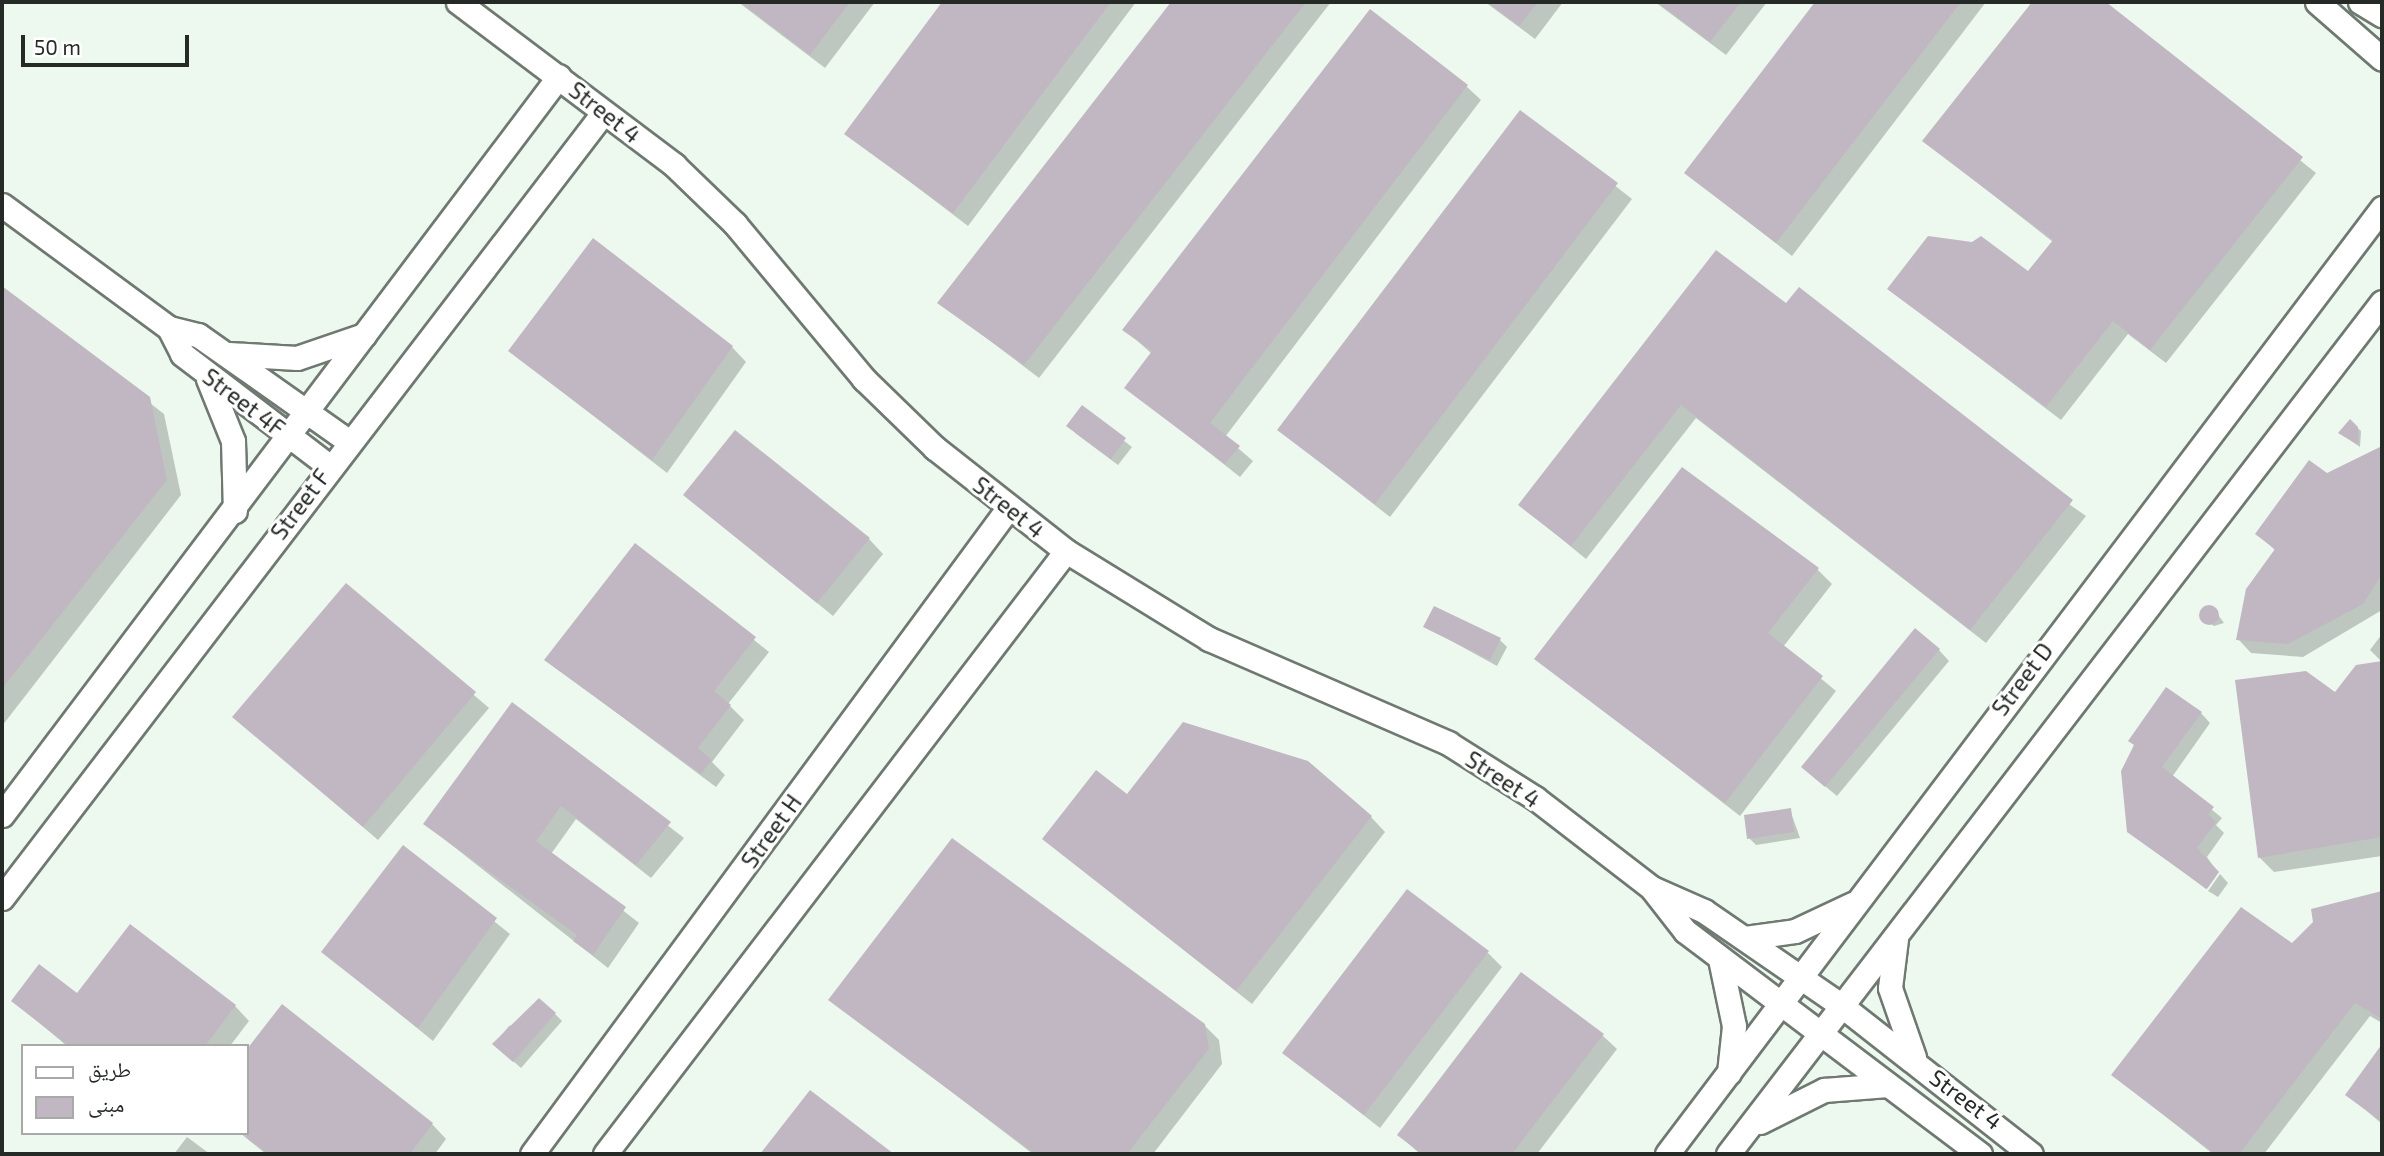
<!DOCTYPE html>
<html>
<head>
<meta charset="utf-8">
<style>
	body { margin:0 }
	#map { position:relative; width:2384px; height:1156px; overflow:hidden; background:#edf9ef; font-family:"Exo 2","Noto Naskh Arabic",sans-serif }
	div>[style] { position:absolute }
	.shadow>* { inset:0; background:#0003 }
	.building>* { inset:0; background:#c0b7c2 }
	.round { border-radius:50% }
	.roads { filter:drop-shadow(2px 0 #6f7971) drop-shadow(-2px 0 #6f7971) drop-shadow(0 2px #6f7971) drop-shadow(0 -2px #6f7971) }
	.minor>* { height:23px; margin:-11.5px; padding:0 11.5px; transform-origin:11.5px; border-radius:11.5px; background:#fff }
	span { translate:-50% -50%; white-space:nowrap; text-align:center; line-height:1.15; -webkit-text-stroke:6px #fff; paint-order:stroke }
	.street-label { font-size:23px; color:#252a26 }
	.frame { position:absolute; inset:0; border:4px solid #252a26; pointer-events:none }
	.legend { position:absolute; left:21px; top:1044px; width:228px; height:91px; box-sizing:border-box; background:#fff; border:2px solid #a8aaa8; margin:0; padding:9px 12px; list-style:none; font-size:21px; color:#252a26 }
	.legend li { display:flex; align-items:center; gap:14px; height:35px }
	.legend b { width:35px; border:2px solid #a8aaa8 }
	.scale { position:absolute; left:21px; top:35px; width:168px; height:32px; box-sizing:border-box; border:4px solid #252a26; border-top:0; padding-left:9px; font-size:21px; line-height:24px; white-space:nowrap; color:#252a26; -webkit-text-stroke:5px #fff; paint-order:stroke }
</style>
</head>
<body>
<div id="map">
	<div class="shadow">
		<i style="clip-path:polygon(738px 2px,875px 2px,825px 68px)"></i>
		<i style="clip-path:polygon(944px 2px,1136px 2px,968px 226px,846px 133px)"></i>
		<i style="clip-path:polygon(1173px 2px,1331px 2px,1039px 378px,939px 302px)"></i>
		<i style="clip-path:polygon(1485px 2px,1563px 2px,1535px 39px)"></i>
		<i style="clip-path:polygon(1655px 2px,1767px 2px,1726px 55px)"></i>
		<i style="clip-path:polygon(1817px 2px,1986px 2px,1792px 256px,1686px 173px)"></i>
		<i style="clip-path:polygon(2034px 2px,2103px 2px,2316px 173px,2166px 363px,2128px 334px,2061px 420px,1889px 289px,2028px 274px,2053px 242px,1924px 141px)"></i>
		<i style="clip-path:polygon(1466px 86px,1481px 100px,1225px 437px,1253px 461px,1240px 477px,1127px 388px,1152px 354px,1124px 329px)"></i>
		<i style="clip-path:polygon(1521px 112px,1632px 199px,1390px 517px,1279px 430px)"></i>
		<i style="clip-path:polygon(2px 288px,164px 414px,181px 495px,2px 726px)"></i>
		<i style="clip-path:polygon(1786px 306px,2086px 516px,1986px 643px,1696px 418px,1586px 559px,1520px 505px)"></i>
		<i style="clip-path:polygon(732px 347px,746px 362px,667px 473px,510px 351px)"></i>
		<i style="clip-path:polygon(1082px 408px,1132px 447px,1118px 465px,1075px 433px)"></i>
		<i style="clip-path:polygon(2350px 421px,2361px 431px,2360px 447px,2340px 433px)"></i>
		<i style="clip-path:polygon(2381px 448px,2382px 610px,2303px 657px,2251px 653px,2238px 639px,2276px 551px,2257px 534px,2327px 475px)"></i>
		<i style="clip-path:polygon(685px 495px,869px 539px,883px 554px,833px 616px)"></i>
		<i style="clip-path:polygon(636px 545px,769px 652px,728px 704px,744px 720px,712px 762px,725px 775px,716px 787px,546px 660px)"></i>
		<i style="clip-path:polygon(1817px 569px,1832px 584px,1783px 647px,1836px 691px,1740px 816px,1536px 658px)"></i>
		<i style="clip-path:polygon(346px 585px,489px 708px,378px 840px,235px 717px)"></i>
		<i style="clip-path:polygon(2204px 607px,2214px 609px,2224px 623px,2214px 626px,2204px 620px)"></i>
		<i style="clip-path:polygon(1426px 627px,1500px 640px,1507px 647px,1497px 666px)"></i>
		<i style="clip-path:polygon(2382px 634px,2382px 662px,2370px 650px)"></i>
		<i style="clip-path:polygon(1939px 650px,1949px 661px,1837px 796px,1814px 777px)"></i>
		<i style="clip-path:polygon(2382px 663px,2382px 856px,2274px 872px,2259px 857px,2335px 694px,2357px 666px)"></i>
		<i style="clip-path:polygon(512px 705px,684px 838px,651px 878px,576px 819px,551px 854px,639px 923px,608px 968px,425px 824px)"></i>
		<i style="clip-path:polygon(2201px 713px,2210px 723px,2172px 777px,2222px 818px,2216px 825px,2224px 833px,2207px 857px,2217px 872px,2206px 889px,2128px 831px,2123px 771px)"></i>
		<i style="clip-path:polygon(1127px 797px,1371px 817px,1385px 832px,1252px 1004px,1044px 839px)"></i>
		<i style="clip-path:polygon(1790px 810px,1800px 838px,1756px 845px,1749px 838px)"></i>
		<i style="clip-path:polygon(403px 848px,510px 934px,433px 1041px,323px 952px)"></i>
		<i style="clip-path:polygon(2220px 874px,2228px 883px,2218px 897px,2208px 891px)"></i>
		<i style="clip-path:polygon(2382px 893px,2382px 1023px,2370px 1016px,2264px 1154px,2213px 1154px,2113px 1075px,2292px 946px,2315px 922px,2313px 910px)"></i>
		<i style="clip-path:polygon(1488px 953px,1502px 967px,1380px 1128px,1284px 1053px)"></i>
		<i style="clip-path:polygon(77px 996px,235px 1006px,249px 1021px,230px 1046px,67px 1046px,13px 1001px)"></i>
		<i style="clip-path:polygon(831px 1000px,1204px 1025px,1219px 1040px,1222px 1064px,1153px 1154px,1033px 1154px)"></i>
		<i style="clip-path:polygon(282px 1006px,432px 1124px,446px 1139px,435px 1154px,266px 1154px,240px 1133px,247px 1133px,247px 1052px)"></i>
		<i style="clip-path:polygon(555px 1014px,562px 1021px,521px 1068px,494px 1044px,509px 1026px)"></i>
		<i style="clip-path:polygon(1602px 1035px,1617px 1049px,1537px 1154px,1420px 1154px,1399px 1135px)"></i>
		<i style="clip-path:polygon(2382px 1047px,2382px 1124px,2347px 1094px)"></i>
		<i style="clip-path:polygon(810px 1092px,891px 1154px,762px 1154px)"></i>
		<i style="clip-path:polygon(187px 1137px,210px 1154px,174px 1154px)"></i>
	</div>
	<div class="building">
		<i style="clip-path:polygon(740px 2px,850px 2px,810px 55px)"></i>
		<i style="clip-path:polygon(942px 2px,1111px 2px,953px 213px,844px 134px)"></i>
		<i style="clip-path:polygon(1171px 2px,1306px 2px,1024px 365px,937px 303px)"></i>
		<i style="clip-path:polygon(1487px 2px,1538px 2px,1519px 26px)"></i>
		<i style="clip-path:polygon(1657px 2px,1741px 2px,1710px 42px)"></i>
		<i style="clip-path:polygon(1815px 2px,1961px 2px,1776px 243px,1684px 173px)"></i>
		<i style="clip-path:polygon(2032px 2px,2106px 2px,2303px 157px,2150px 350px,2113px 321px,2046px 407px,1887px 289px,1928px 236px,1972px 242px,1981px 236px,2028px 271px,2053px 240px,1922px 141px)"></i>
		<i style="clip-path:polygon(1370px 9px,1468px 85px,1210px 423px,1240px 446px,1225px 464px,1124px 388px,1152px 351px,1122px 330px)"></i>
		<i style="clip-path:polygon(1520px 110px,1618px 183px,1375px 504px,1277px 430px)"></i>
		<i style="clip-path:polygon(593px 238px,733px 346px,652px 460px,508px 351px)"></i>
		<i style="clip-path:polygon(1716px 250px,1786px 303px,1799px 287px,2073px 500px,1970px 630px,1681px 405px,1571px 546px,1518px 505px)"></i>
		<i style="clip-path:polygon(2px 286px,150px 397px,167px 480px,2px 689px)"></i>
		<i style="clip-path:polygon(1082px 405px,1126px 438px,1111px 459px,1066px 426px)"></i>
		<i style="clip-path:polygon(2350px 419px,2358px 427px,2358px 445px,2338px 433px)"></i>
		<i style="clip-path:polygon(735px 430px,870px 538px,817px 603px,683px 495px)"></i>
		<i style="clip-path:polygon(2382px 446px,2382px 574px,2363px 604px,2288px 644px,2236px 640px,2246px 589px,2275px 549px,2255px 534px,2309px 460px,2327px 473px)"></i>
		<i style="clip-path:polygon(1682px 467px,1819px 568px,1768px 633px,1823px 676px,1725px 803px,1534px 659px)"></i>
		<i style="clip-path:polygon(635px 543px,756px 637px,714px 691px,731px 705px,698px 748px,712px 760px,701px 774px,544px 660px)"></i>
		<i style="clip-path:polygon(346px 583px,476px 692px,363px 827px,232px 717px)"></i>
		<i class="round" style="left:2199px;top:605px;width:20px;height:20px"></i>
		<i style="clip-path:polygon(1434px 606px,1501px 638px,1490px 660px,1423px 627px)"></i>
		<i style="clip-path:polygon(1915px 628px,1940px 649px,1825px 787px,1801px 767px)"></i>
		<i style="clip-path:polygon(2382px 661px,2382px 837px,2258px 858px,2235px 680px,2306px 671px,2335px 692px,2356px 665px)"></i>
		<i style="clip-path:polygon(2166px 687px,2202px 712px,2162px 767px,2214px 807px,2208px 814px,2216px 822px,2197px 848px,2219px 872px,2207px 889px,2127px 832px,2121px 771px,2134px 745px,2128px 741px)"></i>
		<i style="clip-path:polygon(512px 702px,671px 822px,636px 865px,561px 806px,536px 841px,626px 907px,593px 955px,573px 941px,577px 935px,423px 824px)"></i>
		<i style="clip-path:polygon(1183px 722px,1308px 761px,1372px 816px,1236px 991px,1042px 839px,1096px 770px,1127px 794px)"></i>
		<i style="clip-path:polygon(1791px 808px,1794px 832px,1747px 839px,1744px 815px)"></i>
		<i style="clip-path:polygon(952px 838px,1205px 1024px,1209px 1049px,1127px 1154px,1035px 1154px,828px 1000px)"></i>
		<i style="clip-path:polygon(403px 845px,497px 918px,418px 1028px,321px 952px)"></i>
		<i style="clip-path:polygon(1407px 889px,1489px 951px,1364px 1115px,1282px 1053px)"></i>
		<i style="clip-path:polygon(2382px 891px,2382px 1019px,2355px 1003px,2239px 1154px,2215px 1154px,2111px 1075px,2241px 907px,2292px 943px,2313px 922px,2311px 909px)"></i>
		<i style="clip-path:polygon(130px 924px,236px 1005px,205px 1046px,69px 1046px,11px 1001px,39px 964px,77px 993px)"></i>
		<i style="clip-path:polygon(1521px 972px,1604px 1034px,1512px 1154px,1422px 1154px,1397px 1135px)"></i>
		<i style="clip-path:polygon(539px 998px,556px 1013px,513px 1062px,492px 1044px)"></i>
		<i style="clip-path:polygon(282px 1004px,433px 1123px,410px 1154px,268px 1154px,247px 1138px,247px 1049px)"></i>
		<i style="clip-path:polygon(2382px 1044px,2382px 1122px,2345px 1095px)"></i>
		<i style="clip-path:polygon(810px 1090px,894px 1154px,760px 1154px)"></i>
	</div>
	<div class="roads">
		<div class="minor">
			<i style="left:458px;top:2px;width:271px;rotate:37deg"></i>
			<i style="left:674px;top:165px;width:85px;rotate:44deg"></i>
			<i style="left:735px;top:224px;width:202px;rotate:50.2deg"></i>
			<i style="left:864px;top:379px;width:99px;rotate:44.2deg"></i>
			<i style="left:935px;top:448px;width:167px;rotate:38.2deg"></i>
			<i style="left:1066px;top:551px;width:168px;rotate:31.6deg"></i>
			<i style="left:1209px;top:639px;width:261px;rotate:23.5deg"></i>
			<i style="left:1448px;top:743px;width:103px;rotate:32.3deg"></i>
			<i style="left:1535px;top:798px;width:148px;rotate:37.6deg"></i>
			<i style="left:1652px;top:888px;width:57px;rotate:23.9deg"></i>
			<i style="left:1704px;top:911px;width:168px;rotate:34.5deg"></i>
			<i style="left:1842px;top:1006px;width:240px;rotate:38.1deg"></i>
			<i style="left:2317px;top:2px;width:86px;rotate:41.2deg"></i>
			<i style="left:2360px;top:2px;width:26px;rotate:31deg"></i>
			<i style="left:2px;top:205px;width:207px;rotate:36.4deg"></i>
			<i style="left:169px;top:328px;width:30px;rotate:14deg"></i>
			<i style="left:198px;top:335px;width:184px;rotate:35.2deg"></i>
			<i style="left:169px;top:328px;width:29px;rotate:63deg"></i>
			<i style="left:182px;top:354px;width:185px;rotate:37.3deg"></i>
			<i style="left:229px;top:354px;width:68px;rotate:3.4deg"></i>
			<i style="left:297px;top:358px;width:71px;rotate:-18.9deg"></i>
			<i style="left:208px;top:379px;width:67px;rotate:68deg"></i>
			<i style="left:233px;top:441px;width:70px;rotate:88.4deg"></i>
			<i style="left:2px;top:815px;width:925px;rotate:-52.99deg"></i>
			<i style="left:1653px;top:890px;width:52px;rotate:52deg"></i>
			<i style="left:1685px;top:931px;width:370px;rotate:37.1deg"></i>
			<i style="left:2px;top:898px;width:989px;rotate:-52.56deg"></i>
			<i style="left:1745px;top:938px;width:50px;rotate:-8deg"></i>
			<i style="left:1795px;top:931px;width:63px;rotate:-25.3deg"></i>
			<i style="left:1896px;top:939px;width:49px;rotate:97deg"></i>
			<i style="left:1890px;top:988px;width:73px;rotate:70.8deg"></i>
			<i style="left:1720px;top:959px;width:68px;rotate:78.2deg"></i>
			<i style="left:1734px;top:1026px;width:47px;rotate:96.1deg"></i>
			<i style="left:1760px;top:1122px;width:72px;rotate:-26.6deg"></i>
			<i style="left:1824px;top:1090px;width:64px;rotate:-4.5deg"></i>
			<i style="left:532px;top:1154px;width:804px;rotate:-53.6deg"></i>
			<i style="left:605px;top:1154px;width:759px;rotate:-52.6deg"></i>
			<i style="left:1667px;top:1154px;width:1186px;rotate:-52.92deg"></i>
			<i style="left:1728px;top:1154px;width:1074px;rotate:-52.49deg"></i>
		</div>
	</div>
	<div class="street-label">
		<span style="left:605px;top:112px;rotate:38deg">Street 4</span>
		<span style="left:244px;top:402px;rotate:37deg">Street 4F</span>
		<span style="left:300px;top:504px;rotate:-53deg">Street F</span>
		<span style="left:1009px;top:507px;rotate:38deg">Street 4</span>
		<span style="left:2022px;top:679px;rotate:-53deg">Street D</span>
		<span style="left:1503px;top:779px;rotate:33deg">Street 4</span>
		<span style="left:771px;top:831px;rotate:-54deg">Street H</span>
		<span style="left:1966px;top:1099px;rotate:37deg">Street 4</span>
	</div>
	<div class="frame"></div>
	<ul class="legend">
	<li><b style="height:9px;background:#fff"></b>طريق</li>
	<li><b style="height:19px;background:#c0b7c2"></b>مبنى</li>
	</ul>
	<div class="scale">50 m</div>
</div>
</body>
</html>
